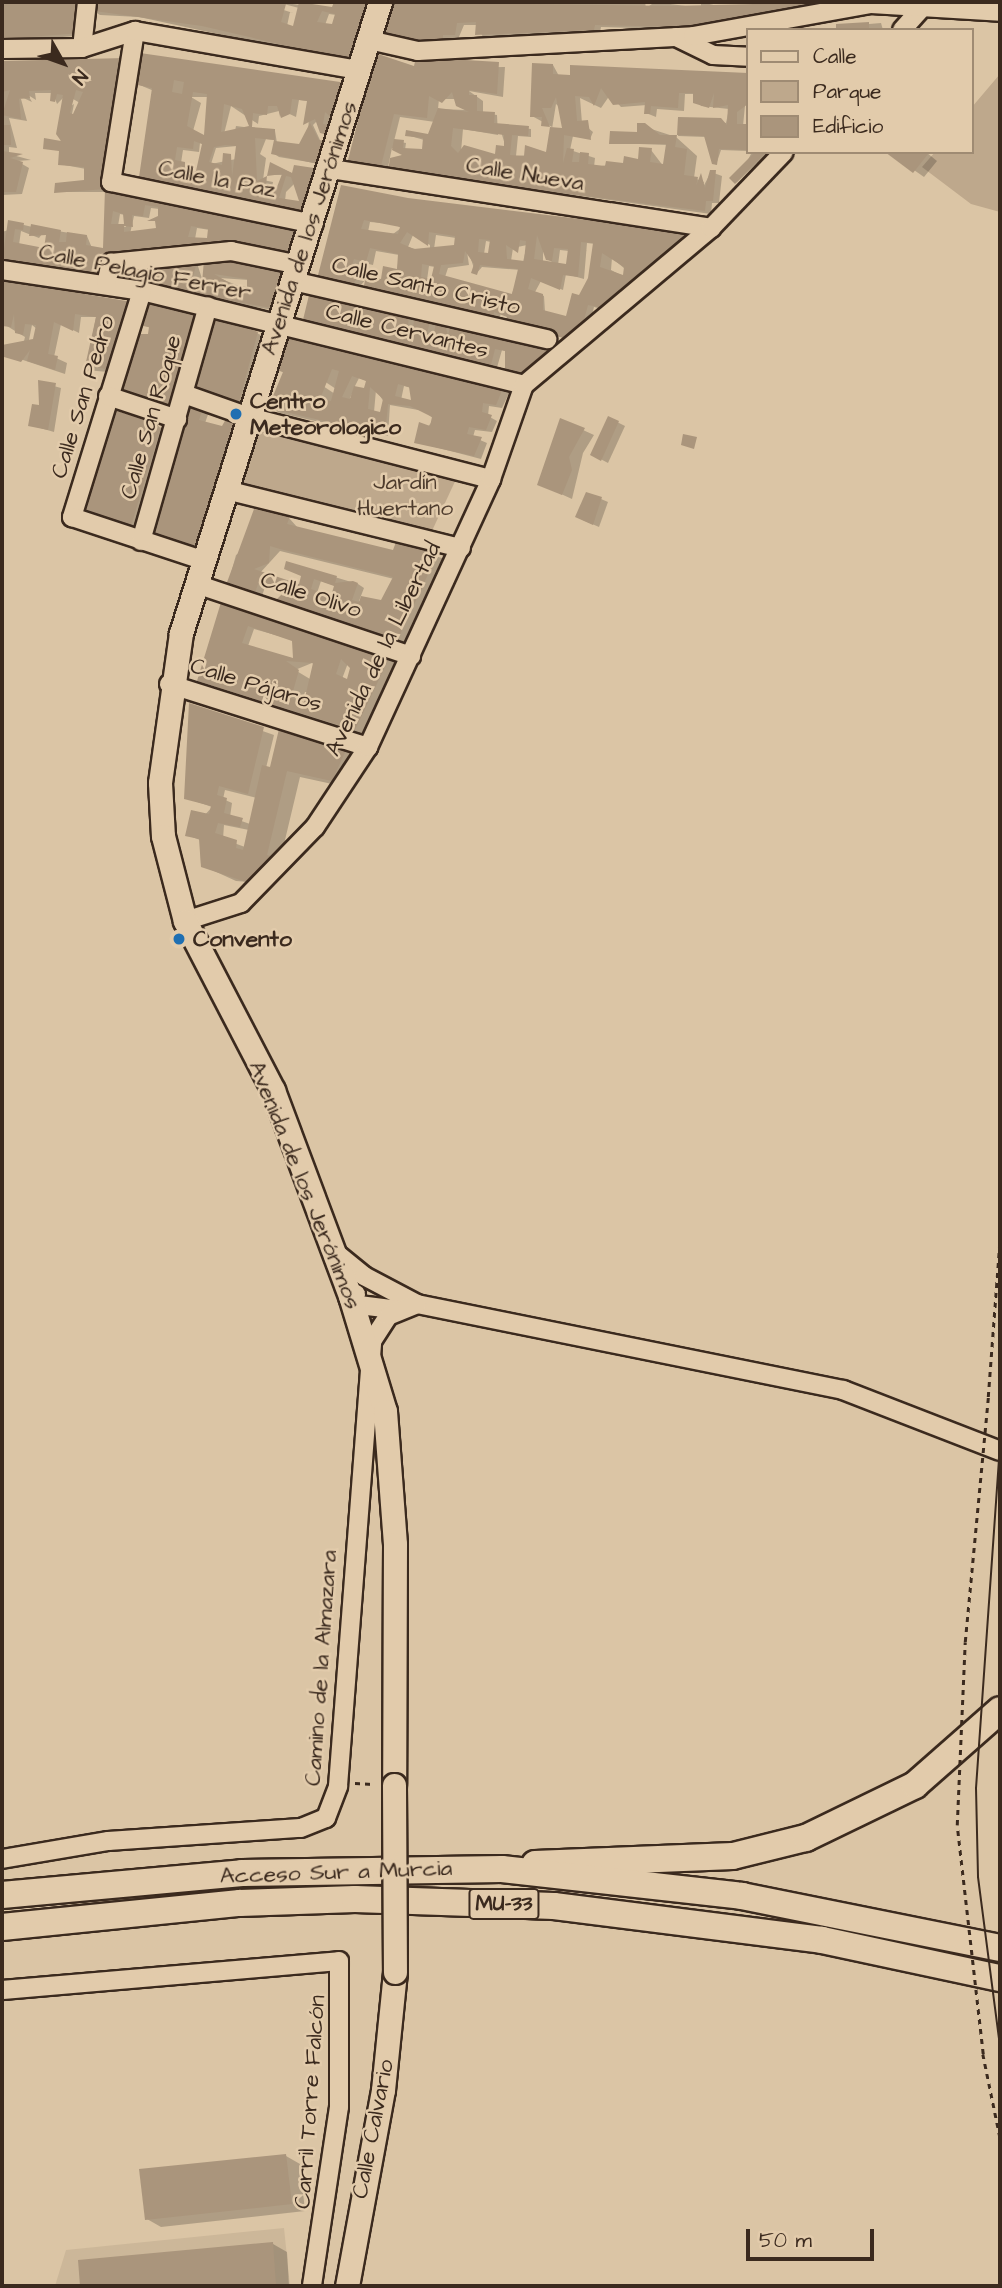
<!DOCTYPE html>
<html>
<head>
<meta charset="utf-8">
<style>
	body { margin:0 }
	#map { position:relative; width:1002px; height:2288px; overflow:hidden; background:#dbc5a5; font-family:"Architects Daughter",sans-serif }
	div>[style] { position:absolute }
	.built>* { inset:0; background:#ccb799 }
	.green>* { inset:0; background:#bea88c }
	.shadow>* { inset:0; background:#0003 }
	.building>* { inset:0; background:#aa957c }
	.path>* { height:2.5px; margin-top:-1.25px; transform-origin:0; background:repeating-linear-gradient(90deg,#3b2a1e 0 5px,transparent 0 10px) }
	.roads { filter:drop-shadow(2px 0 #3b2a1e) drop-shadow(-2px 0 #3b2a1e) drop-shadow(0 2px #3b2a1e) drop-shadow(0 -2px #3b2a1e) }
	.minor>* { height:18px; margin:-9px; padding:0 9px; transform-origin:9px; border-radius:9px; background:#e2cbab }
	.major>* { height:23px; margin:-11.5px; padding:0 11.5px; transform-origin:11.5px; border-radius:11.5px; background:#e2cbab }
	.highway>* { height:26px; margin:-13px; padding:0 13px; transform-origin:13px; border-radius:13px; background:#e2cbab }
	.tram>* { height:2px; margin:-1px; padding:0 1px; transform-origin:1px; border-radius:1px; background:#3b2a1e }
	.path-bridge>* { height:2.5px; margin-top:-1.25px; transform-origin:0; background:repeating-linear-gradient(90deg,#3b2a1e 0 5px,transparent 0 10px) }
	.bridges { filter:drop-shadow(2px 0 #3b2a1e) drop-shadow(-2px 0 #3b2a1e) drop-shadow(0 2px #3b2a1e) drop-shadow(0 -2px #3b2a1e) }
	.major-bridge>* { height:23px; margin:-11.5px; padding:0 11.5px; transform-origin:11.5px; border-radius:11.5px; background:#e2cbab }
	.dots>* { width:19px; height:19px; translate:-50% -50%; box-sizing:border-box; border:4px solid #e2cbab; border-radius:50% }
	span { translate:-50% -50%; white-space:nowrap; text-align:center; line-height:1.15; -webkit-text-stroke:5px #e2cbab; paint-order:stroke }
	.shield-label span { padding:2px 5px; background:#e2cbab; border:2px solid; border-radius:5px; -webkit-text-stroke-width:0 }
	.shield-label { font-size:21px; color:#3b2a1e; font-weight:700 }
	.street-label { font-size:23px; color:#3b2a1e }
	.poi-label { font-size:23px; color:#3b2a1e; font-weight:700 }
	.left { translate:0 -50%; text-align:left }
	.park-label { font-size:23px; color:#4f3d2e }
	.frame { position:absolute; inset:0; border:4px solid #3b2a1e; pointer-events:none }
	.legend { position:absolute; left:746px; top:28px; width:228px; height:126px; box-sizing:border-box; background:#e2cbab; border:2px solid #9f8b73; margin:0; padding:9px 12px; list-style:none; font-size:21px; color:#3b2a1e }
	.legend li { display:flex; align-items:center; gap:14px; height:35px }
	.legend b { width:35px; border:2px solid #9f8b73 }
	.north { position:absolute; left:28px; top:28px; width:70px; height:70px; -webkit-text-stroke:5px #e2cbab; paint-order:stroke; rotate:130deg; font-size:19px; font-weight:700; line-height:28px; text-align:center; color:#3b2a1e }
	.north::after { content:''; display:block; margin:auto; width:24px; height:32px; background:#3b2a1e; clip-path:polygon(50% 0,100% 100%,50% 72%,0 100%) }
	.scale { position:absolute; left:746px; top:2229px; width:128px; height:32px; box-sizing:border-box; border:4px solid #3b2a1e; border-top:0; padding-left:9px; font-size:21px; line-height:24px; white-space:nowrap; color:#3b2a1e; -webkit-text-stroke:5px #e2cbab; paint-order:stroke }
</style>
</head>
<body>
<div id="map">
	<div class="built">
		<i style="clip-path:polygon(284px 2228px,290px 2286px,55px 2286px,66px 2250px)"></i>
	</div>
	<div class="green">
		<i style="clip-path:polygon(1000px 74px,1000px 212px,971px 204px,922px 167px,935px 152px,972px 152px,972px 107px)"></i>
		<i style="clip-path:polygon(247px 427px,458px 475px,431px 533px,230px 484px)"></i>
	</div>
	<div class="shadow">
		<i style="clip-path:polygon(2px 2px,19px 8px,19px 2px,85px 2px,87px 35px,2px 42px)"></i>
		<i style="clip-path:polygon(evenodd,92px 2px,258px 2px,290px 12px,287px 26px,294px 28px,299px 8px,276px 2px,334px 9px,334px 2px,377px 2px,357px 64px,139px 17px,100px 15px,90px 9px,92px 2px,329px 14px,336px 15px,334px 26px,325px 25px,329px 14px)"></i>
		<i style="clip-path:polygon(395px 2px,645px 2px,646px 8px,655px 2px,701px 8px,701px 2px,722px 7px,841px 2px,746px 31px,601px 27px,600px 33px,483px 37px,477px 25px,464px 25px,453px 51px,385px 35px)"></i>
		<i style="clip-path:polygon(869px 24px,881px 23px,883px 30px,838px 30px)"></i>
		<i style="clip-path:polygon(evenodd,141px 55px,279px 74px,331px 115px,335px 136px,317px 121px,313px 125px,332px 166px,279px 157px,273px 153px,275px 140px,266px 139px,260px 154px,266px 158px,263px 180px,273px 182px,272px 188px,278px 189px,283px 175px,269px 175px,272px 164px,305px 179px,316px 171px,313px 216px,146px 187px,154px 91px,135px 83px,141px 55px,191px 97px,208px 97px,205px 138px,193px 131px,201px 103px,191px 97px,141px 55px,299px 100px,309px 101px,308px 147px,277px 143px,275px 131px,236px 126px,234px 136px,224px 134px,231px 106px,258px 124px,259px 116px,279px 111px,280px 117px,281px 110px,296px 117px,299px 100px,141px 55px,200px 143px,204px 144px,208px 174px,191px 173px,181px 163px,183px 150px,199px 152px,200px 143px,141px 55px,237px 146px,236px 159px,211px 164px,216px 148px,237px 146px,141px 55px,296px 182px,300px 203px,285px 201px,286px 192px,296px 182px)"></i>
		<i style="clip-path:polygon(evenodd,377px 55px,415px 68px,505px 67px,503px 97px,469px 91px,483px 101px,483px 113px,497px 115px,498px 135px,463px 129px,461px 152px,496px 157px,506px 148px,499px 125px,531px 129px,531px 137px,518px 136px,516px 156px,547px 154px,552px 127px,532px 116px,553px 65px,559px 76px,748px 75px,743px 126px,748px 126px,748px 151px,721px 150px,716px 165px,706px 137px,678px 136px,680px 118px,726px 123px,729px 109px,701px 106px,695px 94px,685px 94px,684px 111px,657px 109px,656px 117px,646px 113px,647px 105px,621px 107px,610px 95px,601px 108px,580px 98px,582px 123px,593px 132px,590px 139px,573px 136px,570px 150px,595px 158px,594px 167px,639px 161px,651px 150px,664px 167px,668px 145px,611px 143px,638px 134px,639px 125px,676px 137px,697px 156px,694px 178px,704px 182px,702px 189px,711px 172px,722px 176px,719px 203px,712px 203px,711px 214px,391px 170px,404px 152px,392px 148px,387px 172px,355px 167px,377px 55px,439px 99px,458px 99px,466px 110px,438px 109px,439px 99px,377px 55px,556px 104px,565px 112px,563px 130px,552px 129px,556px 104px,377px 55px,400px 117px,435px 122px,430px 136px,407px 135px,424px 140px,423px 151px,405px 150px,406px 143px,394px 141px,400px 117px)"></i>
		<i style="clip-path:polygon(evenodd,125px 60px,111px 192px,300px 232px,300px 253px,249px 248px,108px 257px,108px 280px,2px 265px,2px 232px,24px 225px,45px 230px,39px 238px,21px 231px,19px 245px,46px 250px,46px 229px,87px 236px,92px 248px,105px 250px,107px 192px,56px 192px,86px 181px,86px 169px,59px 164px,63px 111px,74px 104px,71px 119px,80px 103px,66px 95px,57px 104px,53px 93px,35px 93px,36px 100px,28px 95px,32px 102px,15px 94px,11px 99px,21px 99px,27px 121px,9px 118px,17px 148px,9px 147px,9px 154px,31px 160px,17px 161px,29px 168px,22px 194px,2px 195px,2px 63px,125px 60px,151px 208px,159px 209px,156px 230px,130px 234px,134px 216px,149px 218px,151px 208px,125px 60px,120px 214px,125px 215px,126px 227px,118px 226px,120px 214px,125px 60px,197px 228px,210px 230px,209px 241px,195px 239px,197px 228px)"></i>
		<i style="clip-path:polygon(776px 152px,756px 164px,736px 183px,752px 152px)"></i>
		<i style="clip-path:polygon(888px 152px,926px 152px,937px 161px,924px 177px)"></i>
		<i style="clip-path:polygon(evenodd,398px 198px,686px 233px,691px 237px,606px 310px,594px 307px,590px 324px,571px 341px,501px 313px,498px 323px,382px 280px,397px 272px,399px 255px,376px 251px,373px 265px,360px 262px,357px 273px,366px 279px,357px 290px,325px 282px,339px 205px,398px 198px,370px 222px,395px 224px,401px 228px,389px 237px,368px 232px,370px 222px,398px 198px,413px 235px,430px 245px,430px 253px,408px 247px,413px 235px,398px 198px,436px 235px,456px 238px,455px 246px,434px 249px,436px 235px,398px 198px,486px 241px,491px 242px,490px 255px,484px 254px,486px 241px,398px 198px,587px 243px,595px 244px,590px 280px,567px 318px,545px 312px,544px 296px,535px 292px,541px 281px,563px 290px,566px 274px,584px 279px,587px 243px,398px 198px,466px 245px,476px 274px,482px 267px,521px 270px,511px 296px,445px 277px,448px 268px,469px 265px,466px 245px,398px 198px,527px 245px,523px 262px,511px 261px,513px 248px,527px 245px,398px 198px,543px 250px,547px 259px,557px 265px,543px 264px,543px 250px,398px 198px,560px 250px,569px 251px,568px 267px,558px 265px,560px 250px,398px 198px,612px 258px,625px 269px,625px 277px,611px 270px,612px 258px,398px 198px,429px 266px,435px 267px,432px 281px,427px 280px,429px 266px)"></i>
		<i style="clip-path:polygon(evenodd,251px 257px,278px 311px,130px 285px,136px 271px,197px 263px,204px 285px,206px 262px,251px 257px,219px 278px,249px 280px,249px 290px,219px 278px)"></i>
		<i style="clip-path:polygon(evenodd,2px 282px,131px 303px,119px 373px,86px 370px,96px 317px,81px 317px,79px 333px,61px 324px,54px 357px,67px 363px,65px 374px,2px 353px,2px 345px,30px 348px,14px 344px,23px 345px,25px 337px,2px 323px,2px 282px,32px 325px,37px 329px,35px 341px,29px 340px,32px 325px)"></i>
		<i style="clip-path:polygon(144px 305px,201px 318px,178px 413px,151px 328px,139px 324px)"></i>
		<i style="clip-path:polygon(409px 315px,450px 329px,556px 352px,522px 382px,507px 351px,502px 350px,496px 371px,383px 346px)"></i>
		<i style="clip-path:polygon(257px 333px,264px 337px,239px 410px,201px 397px)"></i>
		<i style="clip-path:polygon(evenodd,286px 338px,503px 388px,510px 391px,502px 408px,489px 406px,488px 416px,497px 421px,492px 432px,475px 430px,473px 437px,487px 443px,481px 459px,416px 442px,434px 419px,424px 411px,390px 405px,388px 436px,381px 436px,280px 413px,271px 408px,284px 373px,278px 369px,286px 338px,315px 375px,336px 389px,335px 394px,323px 386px,315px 375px,286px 338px,359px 378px,367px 381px,364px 390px,354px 388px,359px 378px,286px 338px,404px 386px,411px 388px,413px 402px,401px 400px,404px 386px,286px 338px,376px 390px,384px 402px,381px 414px,374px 412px,376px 390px,286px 338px,353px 392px,367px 397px,350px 398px,353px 392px)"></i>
		<i style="clip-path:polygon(39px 382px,61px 388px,54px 432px,30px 425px,40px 407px)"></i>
		<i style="clip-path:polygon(203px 405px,210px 409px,205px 423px,223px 428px,231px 413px,241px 422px,209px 550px,158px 536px)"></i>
		<i style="clip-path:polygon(609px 418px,625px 426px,608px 463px,593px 455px)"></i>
		<i style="clip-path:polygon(561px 420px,594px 435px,583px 453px,572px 499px,539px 484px)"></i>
		<i style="clip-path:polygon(156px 425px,170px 433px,139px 535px,85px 514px)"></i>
		<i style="clip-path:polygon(601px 499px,608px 502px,599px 527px,583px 520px)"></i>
		<i style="clip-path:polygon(evenodd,289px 518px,298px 528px,394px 552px,397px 544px,448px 560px,408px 643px,310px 611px,289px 589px,265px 587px,262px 596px,228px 584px,236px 555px,289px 518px,280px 551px,394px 579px,382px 603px,359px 601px,364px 588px,358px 584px,288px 563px,303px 577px,300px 586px,260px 573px,280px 551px,289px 518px,321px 581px,336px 586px,332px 598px,317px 593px,321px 581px)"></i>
		<i style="clip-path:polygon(evenodd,253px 611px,401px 659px,365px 735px,199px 681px,253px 611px,254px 629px,293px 640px,295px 659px,248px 646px,254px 629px,253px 611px,312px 663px,324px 671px,310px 679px,295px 670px,312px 663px,253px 611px,348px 663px,352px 668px,348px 682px,342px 679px,348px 663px,253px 611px,305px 692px,307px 692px,305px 704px,301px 703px,305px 692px)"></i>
		<i style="clip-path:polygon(evenodd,190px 706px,274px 735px,266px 768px,346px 749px,360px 757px,346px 787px,300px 777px,280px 861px,263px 883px,236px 881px,201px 865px,200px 840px,187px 835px,212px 807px,186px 798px,190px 706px,225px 790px,257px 798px,250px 824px,230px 817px,232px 803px,223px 799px,225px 790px,190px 706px,224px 825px,249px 830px,245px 847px,223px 839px,224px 825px)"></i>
		<i style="clip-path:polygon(286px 2156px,300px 2164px,305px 2211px,161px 2227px,147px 2219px)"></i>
		<i style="clip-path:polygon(273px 2244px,287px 2252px,289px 2286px,84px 2286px,80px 2262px)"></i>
	</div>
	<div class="building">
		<i style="clip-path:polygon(17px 2px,79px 2px,81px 33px,2px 39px,2px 5px)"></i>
		<i style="clip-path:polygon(evenodd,89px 2px,293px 2px,286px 4px,281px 22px,293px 26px,299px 2px,332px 7px,334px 2px,370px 2px,352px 61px,202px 26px,88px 10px,89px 2px,322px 11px,335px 14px,332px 24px,317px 22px,322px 11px)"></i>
		<i style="clip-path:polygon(393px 2px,672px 6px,836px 2px,738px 28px,595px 25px,594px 30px,475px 35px,476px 22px,457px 23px,455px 35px,443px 35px,443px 46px,383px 35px)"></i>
		<i style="clip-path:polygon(869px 22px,869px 30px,836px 30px,836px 24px)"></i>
		<i style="clip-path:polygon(evenodd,140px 53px,347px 83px,336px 122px,325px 112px,323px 124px,335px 127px,332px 136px,320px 133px,315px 119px,303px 125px,307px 101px,292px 99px,290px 114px,281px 118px,277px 106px,268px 106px,267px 115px,253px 113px,252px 127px,275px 129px,275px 141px,299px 144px,310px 123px,319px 140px,329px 142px,323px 165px,271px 154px,274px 140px,255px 138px,257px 181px,267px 176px,266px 185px,277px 187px,282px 174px,267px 176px,270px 162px,292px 173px,294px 165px,314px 168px,307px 214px,138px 184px,152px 88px,133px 84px,140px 53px,174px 80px,184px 82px,182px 94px,172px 92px,174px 80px,140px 53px,193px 92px,207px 94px,204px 135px,187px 126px,193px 92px,140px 53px,224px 104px,242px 109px,249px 126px,221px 132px,224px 104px,140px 53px,194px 141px,202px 144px,196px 171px,185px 171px,185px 162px,175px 160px,177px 147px,193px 149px,194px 141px,140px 53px,225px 145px,236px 146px,232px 177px,231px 154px,223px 153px,222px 165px,209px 162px,214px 147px,225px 145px,140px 53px,286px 176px,291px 177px,299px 201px,279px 198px,286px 176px)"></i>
		<i style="clip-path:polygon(evenodd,375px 53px,414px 66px,416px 57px,499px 62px,497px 94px,469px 90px,469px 95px,477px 95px,477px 111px,495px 112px,494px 123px,529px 126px,528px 136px,512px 135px,510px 155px,524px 156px,525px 145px,546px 152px,550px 127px,562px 128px,556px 97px,551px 108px,542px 108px,550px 127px,541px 126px,542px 117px,530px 117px,532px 63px,553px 64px,553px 74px,570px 75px,570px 65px,748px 73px,748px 104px,737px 112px,737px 124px,748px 124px,748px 150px,719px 149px,717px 165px,712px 164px,704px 136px,677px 135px,675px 147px,687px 149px,684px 175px,698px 177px,696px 186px,701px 173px,705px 188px,710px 170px,716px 170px,713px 201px,706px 201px,705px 211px,388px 171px,390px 158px,402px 155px,392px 150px,394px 139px,404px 140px,403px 148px,422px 149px,423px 138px,405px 136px,406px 130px,428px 134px,438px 108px,469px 112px,456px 106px,452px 92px,442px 103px,429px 96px,427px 118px,394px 114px,380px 170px,347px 164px,375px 53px,601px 88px,613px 105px,645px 102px,644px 114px,650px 114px,651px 106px,678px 108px,679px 93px,693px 93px,693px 103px,709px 108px,714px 93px,713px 108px,728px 105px,727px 125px,721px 118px,678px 117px,677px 135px,660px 135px,645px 123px,637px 123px,637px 132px,610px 131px,609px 144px,666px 144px,663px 164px,650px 162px,652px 148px,639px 147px,638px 159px,624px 156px,623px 163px,606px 161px,605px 166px,588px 164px,589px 153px,580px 152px,579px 162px,572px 162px,574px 149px,567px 148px,563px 163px,564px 135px,591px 140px,588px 120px,577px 121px,575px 96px,589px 97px,594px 106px,601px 88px,375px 53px,453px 128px,504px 135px,504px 146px,496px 145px,495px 154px,464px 145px,458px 153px,451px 146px,453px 128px)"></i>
		<i style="clip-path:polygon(evenodd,125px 58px,105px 153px,105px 189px,54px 193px,55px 183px,84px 180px,84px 167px,58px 165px,59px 151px,43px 149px,44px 138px,61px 141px,56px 134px,63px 95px,57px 94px,55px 102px,50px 101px,51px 90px,29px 91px,30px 98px,19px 99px,21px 119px,2px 115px,10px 90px,2px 92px,2px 61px,125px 58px,76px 90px,83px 92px,73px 114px,70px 113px,76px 90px)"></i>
		<i style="clip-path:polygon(2px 125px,10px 125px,11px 145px,2px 145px)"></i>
		<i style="clip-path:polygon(2px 151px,23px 154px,10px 158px,23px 162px,16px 192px,2px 192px)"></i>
		<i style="clip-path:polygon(755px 152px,766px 152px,735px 184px,729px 178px)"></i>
		<i style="clip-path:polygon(885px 152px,925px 152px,928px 154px,913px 173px)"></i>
		<i style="clip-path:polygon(evenodd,341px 185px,408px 198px,687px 232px,599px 307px,588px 305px,584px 320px,564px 338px,505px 324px,507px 317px,494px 312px,492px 321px,363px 290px,366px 276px,381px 279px,383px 266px,397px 269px,398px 254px,370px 248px,366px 262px,354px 259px,351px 268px,361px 274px,350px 287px,317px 279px,341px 185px,364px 220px,400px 227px,398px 234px,361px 229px,364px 220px,341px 185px,407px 232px,428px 246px,429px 232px,455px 236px,454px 245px,414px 249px,400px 243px,407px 232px,341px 185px,537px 235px,546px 260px,552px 261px,554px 248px,568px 249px,566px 264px,534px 259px,537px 235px,341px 185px,479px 239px,490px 240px,488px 253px,478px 252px,479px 239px,341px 185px,520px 240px,526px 241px,524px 261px,507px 259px,506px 245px,518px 253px,520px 240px,341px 185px,581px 242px,593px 243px,588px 278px,579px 295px,572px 293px,566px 316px,543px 310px,543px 294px,528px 289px,531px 278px,560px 290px,563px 275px,578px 277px,581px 242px,341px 185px,465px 251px,474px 264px,471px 273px,477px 275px,480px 265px,518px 269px,512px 294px,439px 274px,441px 265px,463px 263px,465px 251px,341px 185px,602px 253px,624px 267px,623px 275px,600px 267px,602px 253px,341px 185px,422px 264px,434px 266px,431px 279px,421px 277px,422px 264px)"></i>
		<i style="clip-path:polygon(evenodd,105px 189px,193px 205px,301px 230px,293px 251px,102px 255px,102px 278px,2px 263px,8px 220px,24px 223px,23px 230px,15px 229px,13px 242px,44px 248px,46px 235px,29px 236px,31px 224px,61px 230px,59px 242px,66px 242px,67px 232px,87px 235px,86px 245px,103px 248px,105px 189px,145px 205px,158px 207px,158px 216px,147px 221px,155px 221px,156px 228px,124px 232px,124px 226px,133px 227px,132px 215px,143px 216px,145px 205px,105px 189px,113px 211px,123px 214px,124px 224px,111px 224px,113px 211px,105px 189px,191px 226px,208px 229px,207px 238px,188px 237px,191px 226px)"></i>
		<i style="clip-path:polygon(evenodd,229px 254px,285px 269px,272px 308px,122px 282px,135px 269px,197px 262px,192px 280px,202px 283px,204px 260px,229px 254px,214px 274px,247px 279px,247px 287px,235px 286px,214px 274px)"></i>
		<i style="clip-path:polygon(2px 280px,132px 302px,113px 371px,93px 366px,92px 372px,84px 371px,96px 317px,75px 314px,73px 331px,54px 322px,48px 354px,58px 356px,55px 370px,27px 361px,30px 350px,21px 362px,4px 357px,2px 345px,33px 339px,36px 325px,25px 324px,23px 335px,15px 333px,14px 314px,11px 327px,2px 326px)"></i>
		<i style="clip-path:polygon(310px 291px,409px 313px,408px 327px,413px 328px,415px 314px,431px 318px,427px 333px,434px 333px,436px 322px,445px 325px,448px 336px,451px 323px,552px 347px,514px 380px,505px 375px,505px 351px,495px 349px,490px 369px,301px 328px)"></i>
		<i style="clip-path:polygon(142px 303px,195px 313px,172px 411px,116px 395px,135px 334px,148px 334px,149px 327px,137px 325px)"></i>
		<i style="clip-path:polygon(207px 314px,258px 332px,238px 405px,192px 394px)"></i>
		<i style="clip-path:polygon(evenodd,285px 336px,371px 355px,503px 388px,496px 405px,483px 403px,482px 412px,492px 415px,486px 430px,469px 427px,467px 434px,482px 437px,474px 456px,414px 443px,419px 422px,430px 426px,432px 417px,410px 406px,388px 404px,385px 435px,268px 408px,283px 372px,276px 370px,285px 336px,332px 369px,339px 371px,331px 401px,320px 399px,332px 369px,285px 336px,352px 376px,366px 381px,364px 388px,354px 386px,350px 399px,342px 397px,352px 376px,285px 336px,398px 384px,409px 387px,411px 400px,395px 396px,398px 384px,285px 336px,370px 387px,383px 399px,380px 412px,368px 409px,370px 387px)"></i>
		<i style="clip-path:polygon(38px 380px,56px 383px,48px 430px,28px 426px,32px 404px,39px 405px)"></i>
		<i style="clip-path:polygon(191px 400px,204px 404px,199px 420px,222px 426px,230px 412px,235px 417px,195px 544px,189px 547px,157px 537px,152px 530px)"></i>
		<i style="clip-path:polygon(117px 411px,157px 423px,160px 430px,132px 523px,124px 528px,84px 515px,81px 508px,110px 415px)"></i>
		<i style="clip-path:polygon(608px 416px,619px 421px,601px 461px,590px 455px)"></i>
		<i style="clip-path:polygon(560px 418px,585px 428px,569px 457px,572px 470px,562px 495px,537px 485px)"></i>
		<i style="clip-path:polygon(683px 434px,697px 437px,694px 449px,681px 445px)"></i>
		<i style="clip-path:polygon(586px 492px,602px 497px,593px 525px,575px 517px)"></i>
		<i style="clip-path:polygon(evenodd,254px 509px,290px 516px,287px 524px,393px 550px,396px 542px,438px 553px,398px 639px,276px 600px,287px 589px,272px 584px,258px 584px,255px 593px,226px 585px,254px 509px,270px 546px,280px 549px,393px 577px,381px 600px,361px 596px,359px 602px,352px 600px,358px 583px,353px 581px,335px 583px,337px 576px,286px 561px,284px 569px,301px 576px,299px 584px,254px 569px,269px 563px,270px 546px,254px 509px,314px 579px,334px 586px,331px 596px,311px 589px,314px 579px)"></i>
		<i style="clip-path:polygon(evenodd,222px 599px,254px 609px,259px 618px,261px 611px,392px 652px,355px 730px,197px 681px,222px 599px,248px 626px,292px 641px,293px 658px,242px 643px,248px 626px,222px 599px,341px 659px,350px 668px,347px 679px,336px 674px,341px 659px,222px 599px,286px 661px,313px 663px,304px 702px,291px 698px,299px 670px,286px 661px)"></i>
		<i style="clip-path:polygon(189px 703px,264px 727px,248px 794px,219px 786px,217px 795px,227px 798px,224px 813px,243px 818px,240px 827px,218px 823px,215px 833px,237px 840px,236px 848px,243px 850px,262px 765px,270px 767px,279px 729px,347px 748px,332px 781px,287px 771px,267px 855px,277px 858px,252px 884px,201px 867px,199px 839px,185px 836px,191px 810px,209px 814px,211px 806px,184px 799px)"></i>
		<i style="clip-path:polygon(286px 2154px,292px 2204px,145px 2220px,139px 2169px)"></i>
		<i style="clip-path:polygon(273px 2242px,276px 2285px,80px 2286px,78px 2260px)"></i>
	</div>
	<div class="path">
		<i style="left:988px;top:1397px;width:159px;rotate:-85.7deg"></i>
		<i style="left:355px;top:1783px;width:18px;rotate:3deg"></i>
		<i style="left:983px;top:2054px;width:85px;rotate:78.4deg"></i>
	</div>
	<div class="roads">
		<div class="minor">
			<i style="left:902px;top:30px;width:28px;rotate:-48deg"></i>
			<i style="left:135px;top:31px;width:153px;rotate:99deg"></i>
			<i style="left:111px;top:182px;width:207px;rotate:11.7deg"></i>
			<i style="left:676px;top:37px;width:41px;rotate:25.9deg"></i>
			<i style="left:713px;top:55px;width:35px;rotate:3deg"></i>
			<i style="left:369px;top:40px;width:50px;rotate:12.7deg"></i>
			<i style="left:418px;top:51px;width:275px;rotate:-3.1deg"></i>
			<i style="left:693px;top:36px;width:181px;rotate:-10.2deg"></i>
			<i style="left:871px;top:4px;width:129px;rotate:3.5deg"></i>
			<i style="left:82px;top:48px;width:46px;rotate:-83.8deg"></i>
			<i style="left:2px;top:49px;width:80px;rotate:-0.7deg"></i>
			<i style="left:82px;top:48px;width:56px;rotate:-17.8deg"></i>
			<i style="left:135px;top:31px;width:226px;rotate:9.9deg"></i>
			<i style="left:331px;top:169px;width:385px;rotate:8.8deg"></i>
			<i style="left:2px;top:270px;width:142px;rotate:8.5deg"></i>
			<i style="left:142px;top:291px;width:393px;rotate:13.8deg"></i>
			<i style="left:293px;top:281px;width:261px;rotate:12.9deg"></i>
			<i style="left:106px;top:284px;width:22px;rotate:-77deg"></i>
			<i style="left:111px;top:263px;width:121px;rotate:-5.7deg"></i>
			<i style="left:231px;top:251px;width:69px;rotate:11.6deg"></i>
			<i style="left:142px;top:291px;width:237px;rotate:107.2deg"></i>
			<i style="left:72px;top:517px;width:137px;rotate:18.3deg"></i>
			<i style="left:184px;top:394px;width:69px;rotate:19.5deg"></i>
			<i style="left:249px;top:417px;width:250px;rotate:14.4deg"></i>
			<i style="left:108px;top:396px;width:73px;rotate:18.4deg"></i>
			<i style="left:226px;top:490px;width:242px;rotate:13.9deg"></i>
			<i style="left:141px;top:541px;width:244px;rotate:-74.1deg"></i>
			<i style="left:196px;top:584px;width:227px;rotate:18.5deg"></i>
			<i style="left:169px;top:684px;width:209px;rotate:17.6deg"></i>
			<i style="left:185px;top:921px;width:59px;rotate:-17.8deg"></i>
			<i style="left:241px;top:903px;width:106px;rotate:-45.8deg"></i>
			<i style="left:315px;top:827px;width:96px;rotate:-56.5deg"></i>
			<i style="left:368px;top:747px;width:295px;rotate:-65.3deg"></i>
			<i style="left:491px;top:479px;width:100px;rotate:-70.7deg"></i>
			<i style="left:524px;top:385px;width:244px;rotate:-40deg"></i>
			<i style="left:711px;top:228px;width:105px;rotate:-46.2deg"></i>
			<i style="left:336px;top:1253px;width:36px;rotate:39deg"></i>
			<i style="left:364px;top:1276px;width:60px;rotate:27.8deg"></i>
			<i style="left:417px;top:1304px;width:435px;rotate:11.4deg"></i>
			<i style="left:843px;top:1390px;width:168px;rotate:21.2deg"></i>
			<i style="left:356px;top:1294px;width:9px;rotate:117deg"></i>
			<i style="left:352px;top:1302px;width:8px;rotate:23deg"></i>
			<i style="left:359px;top:1305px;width:38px;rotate:7deg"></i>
			<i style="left:2px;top:1859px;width:108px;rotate:-9.6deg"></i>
			<i style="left:108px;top:1841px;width:193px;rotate:-3.9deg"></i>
			<i style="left:301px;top:1828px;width:27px;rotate:-22deg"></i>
			<i style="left:326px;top:1818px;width:34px;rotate:-69deg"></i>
			<i style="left:338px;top:1786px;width:446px;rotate:-85.6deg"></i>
			<i style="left:372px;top:1341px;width:30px;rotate:-57deg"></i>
			<i style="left:388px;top:1316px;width:31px;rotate:-22deg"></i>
			<i style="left:2px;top:1990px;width:338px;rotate:-4.9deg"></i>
			<i style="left:339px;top:1961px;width:146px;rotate:90deg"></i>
			<i style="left:339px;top:2107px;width:181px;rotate:98.6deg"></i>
		</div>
		<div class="major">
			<i style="left:380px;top:2px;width:662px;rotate:107.5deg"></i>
			<i style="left:181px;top:633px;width:151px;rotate:98deg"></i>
			<i style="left:160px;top:783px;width:53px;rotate:86.8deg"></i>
			<i style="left:163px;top:836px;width:88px;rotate:75.5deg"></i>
			<i style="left:185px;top:921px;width:191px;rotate:62.5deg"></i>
			<i style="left:273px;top:1090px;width:220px;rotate:69.5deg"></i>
			<i style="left:350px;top:1296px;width:120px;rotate:73.1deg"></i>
			<i style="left:385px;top:1411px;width:133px;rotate:85.7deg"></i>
			<i style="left:395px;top:1544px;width:241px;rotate:90.2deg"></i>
			<i style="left:347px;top:2286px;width:199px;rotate:-79.6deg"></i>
			<i style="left:383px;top:2090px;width:119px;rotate:-84.2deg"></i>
		</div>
		<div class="highway">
			<i style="left:535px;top:1864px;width:198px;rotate:-2.3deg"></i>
			<i style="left:733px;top:1856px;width:75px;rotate:-13.9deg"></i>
			<i style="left:806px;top:1838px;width:121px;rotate:-25.9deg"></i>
			<i style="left:915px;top:1785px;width:113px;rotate:-41.4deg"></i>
			<i style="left:2px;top:1895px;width:241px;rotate:-5.2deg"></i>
			<i style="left:242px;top:1873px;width:260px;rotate:-0.9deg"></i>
			<i style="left:502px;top:1869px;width:242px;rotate:6.4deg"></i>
			<i style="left:742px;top:1896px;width:263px;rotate:11.4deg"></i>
			<i style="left:2px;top:1927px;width:239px;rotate:-5.8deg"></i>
			<i style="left:240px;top:1903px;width:115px;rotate:-2deg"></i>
			<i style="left:355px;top:1899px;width:199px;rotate:2deg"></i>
			<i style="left:554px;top:1906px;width:270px;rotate:7.2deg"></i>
			<i style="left:822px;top:1940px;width:182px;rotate:12.1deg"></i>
		</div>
	</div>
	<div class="tram">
		<i style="left:1000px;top:1445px;width:344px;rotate:94deg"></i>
		<i style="left:976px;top:1788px;width:89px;rotate:88.7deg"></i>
		<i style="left:978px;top:1877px;width:171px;rotate:82.6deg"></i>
	</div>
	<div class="path-bridge">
		<i style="left:983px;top:2054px;width:230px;rotate:-96.5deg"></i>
		<i style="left:957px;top:1825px;width:183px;rotate:-87.5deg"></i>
		<i style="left:965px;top:1642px;width:246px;rotate:-84.6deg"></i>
	</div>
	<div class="bridges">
		<div class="major-bridge">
			<i style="left:394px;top:1785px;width:187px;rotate:89.7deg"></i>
		</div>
	</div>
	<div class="dots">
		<i style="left:236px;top:414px;background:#1f6fb2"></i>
		<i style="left:179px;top:939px;background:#1f6fb2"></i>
	</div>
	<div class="shield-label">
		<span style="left:504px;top:1904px">MU-33</span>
	</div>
	<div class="street-label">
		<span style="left:525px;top:174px;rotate:9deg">Calle Nueva</span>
		<span style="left:217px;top:179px;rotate:11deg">Calle la Paz</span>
		<span style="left:309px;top:228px;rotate:-72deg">Avenida de los Jerónimos</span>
		<span style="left:145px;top:272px;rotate:11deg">Calle Pelagio Ferrer</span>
		<span style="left:426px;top:286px;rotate:13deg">Calle Santo Cristo</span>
		<span style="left:407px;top:331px;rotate:14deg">Calle Cervantes</span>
		<span style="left:83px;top:397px;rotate:-73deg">Calle San Pedro</span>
		<span style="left:151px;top:417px;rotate:-74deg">Calle San Roque</span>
		<span style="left:311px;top:595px;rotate:18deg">Calle Olivo</span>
		<span style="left:383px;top:649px;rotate:-64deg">Avenida de la Libertad</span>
		<span style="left:256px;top:685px;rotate:17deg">Calle Pájaros</span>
		<span style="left:305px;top:1185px;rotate:68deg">Avenida de los Jerónimos</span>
		<span style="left:321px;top:1668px;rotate:-86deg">Camino de la Almazara</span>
		<span style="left:336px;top:1872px;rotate:-2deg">Acceso Sur a Murcia</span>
		<span style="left:310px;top:2102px;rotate:-86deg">Carril Torre Falcón</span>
		<span style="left:373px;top:2129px;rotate:-79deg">Calle Calvario</span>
	</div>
	<div class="poi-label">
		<span class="left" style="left:250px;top:414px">Centro<br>Meteorologico</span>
		<span class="left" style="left:193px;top:939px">Convento</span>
	</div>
	<div class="park-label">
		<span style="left:405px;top:495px">Jardín<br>Huertano</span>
	</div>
	<div class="frame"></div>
	<ul class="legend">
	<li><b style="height:9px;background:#e2cbab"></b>Calle</li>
	<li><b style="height:19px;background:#bea88c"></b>Parque</li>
	<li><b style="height:19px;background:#aa957c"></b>Edificio</li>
	</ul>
	<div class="north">N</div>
	<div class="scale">50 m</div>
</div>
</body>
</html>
